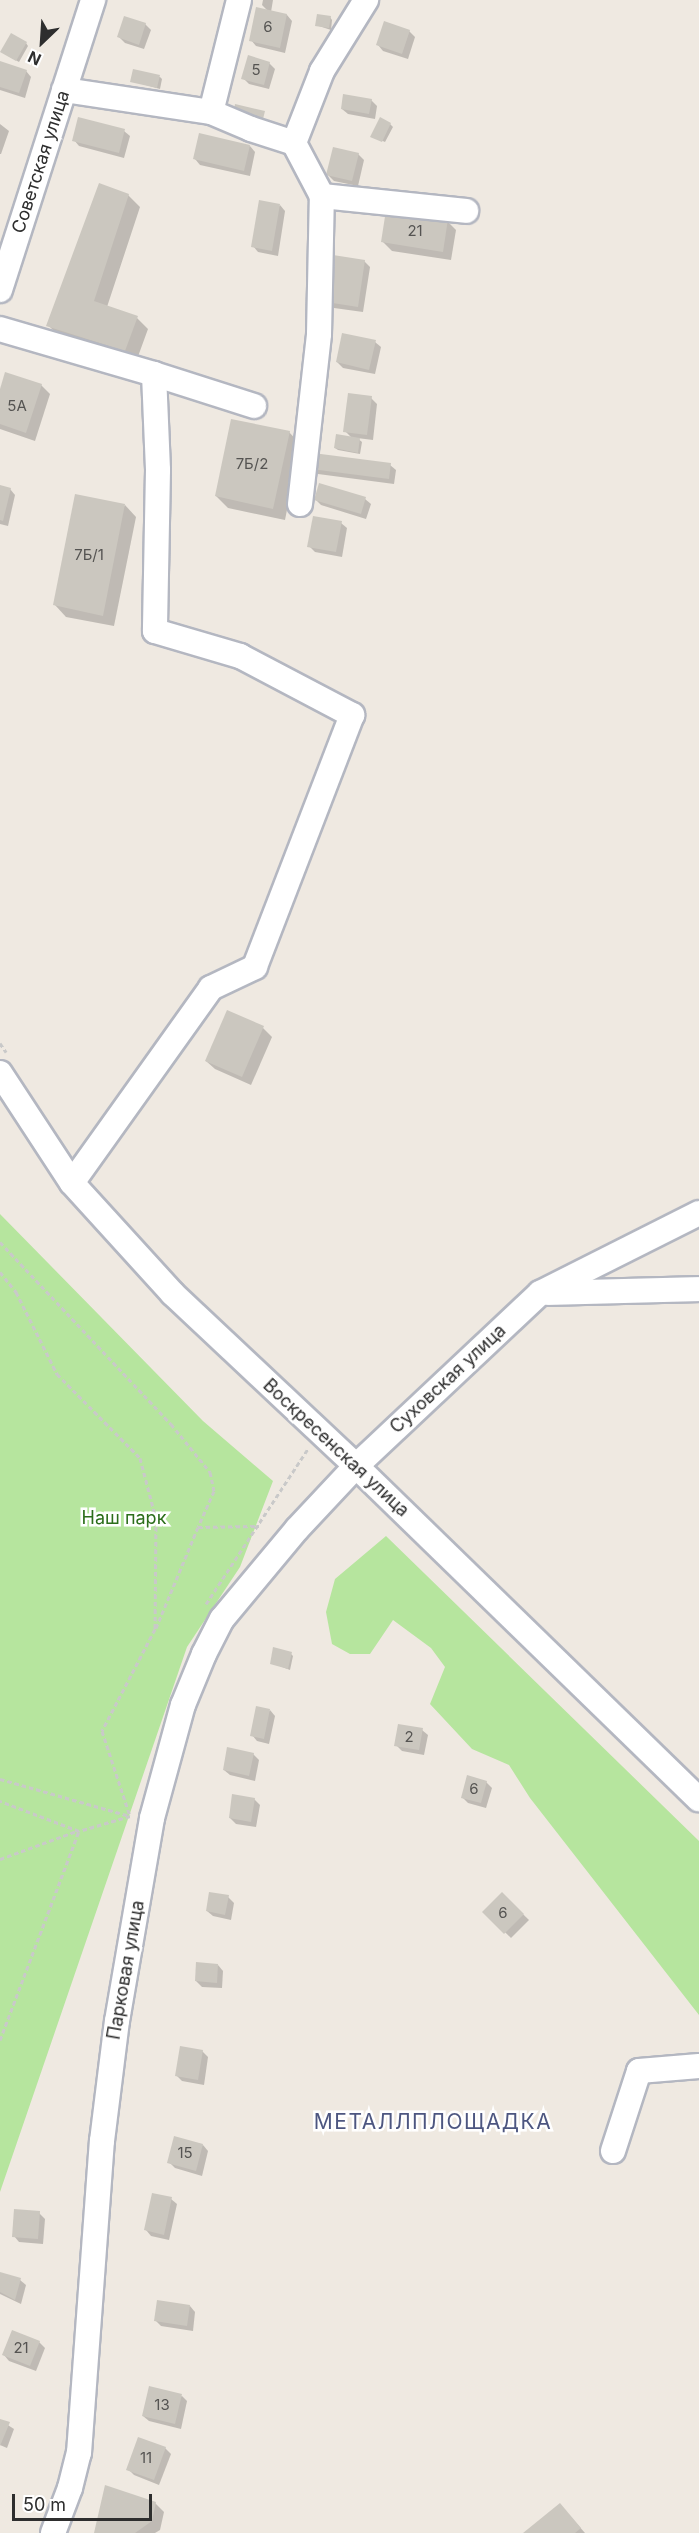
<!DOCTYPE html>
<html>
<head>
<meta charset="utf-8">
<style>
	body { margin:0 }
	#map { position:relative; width:699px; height:2533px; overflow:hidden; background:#efe9e1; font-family:Inter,sans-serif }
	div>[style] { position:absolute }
	.green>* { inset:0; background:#b6e59e }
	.shadow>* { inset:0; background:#0003 }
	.building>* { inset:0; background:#cbc7bf }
	.path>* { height:3px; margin-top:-1.5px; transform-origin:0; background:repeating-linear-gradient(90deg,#c9c9c9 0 4.5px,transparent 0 7.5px) }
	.roads { filter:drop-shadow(2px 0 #b4b7c1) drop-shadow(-2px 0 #b4b7c1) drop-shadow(0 2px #b4b7c1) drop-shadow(0 -2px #b4b7c1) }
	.minor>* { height:24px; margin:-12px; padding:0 12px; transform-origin:12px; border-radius:12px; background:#fff }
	span { translate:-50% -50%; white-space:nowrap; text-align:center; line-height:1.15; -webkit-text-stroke:5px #fff; paint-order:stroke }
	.number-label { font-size:15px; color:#555452 }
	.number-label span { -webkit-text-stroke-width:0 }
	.street-label { font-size:18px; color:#2e2e2e }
	.park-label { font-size:18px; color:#2c6e1b }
	.quarter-label { font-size:21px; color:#4d5680; letter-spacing:1.5px }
	.north { position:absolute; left:12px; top:12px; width:60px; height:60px; -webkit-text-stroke:4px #fff; paint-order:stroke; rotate:205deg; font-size:16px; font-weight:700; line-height:24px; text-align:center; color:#2e2e2e }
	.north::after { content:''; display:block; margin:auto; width:21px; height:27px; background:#2e2e2e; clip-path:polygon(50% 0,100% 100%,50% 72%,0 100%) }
	.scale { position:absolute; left:12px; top:2494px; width:140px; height:27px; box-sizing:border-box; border:3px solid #2e2e2e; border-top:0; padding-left:8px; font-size:18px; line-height:21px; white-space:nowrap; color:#2e2e2e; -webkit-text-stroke:4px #fff; paint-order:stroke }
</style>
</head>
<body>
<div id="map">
	<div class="green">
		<i style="clip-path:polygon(0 1214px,203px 1421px,273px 1481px,240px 1567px,187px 1647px,0 2192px)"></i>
		<i style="clip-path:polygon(386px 1536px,699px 1841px,699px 2015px,530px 1798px,509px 1765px,472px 1749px,430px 1704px,445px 1667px,431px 1648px,393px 1620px,370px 1654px,350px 1654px,332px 1644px,326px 1612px,335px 1579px)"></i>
	</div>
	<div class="shadow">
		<i style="clip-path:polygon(263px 0,273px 0,271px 12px,287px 15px,292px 21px,285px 53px,256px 46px,251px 40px,268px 11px,262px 5px)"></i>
		<i style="clip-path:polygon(330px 17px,332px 20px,331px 30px,316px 25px)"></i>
		<i style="clip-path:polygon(145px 24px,151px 30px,144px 49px,125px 43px,119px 37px)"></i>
		<i style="clip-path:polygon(409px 31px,415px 37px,408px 59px,383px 51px,378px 45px)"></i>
		<i style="clip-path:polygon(26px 43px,28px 46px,19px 62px,5px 54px)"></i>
		<i style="clip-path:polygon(0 63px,26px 71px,31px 77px,25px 98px,0 90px)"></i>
		<i style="clip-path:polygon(269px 63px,275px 69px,269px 89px,249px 84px,243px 78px)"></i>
		<i style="clip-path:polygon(160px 77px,162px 79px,160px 89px,132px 81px)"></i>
		<i style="clip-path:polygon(371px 100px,377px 106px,375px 119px,348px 114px,342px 109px)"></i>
		<i style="clip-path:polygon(0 124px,9px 131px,1px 154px,0 154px)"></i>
		<i style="clip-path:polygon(390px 124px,393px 127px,385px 142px,372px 136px)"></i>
		<i style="clip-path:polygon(124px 131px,130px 136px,124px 158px,79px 146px,74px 140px)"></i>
		<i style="clip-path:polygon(250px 146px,255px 152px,250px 176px,200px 165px,195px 159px)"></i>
		<i style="clip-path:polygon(358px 154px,364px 160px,358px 186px,334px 181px,328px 175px)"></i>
		<i style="clip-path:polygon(128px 195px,140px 207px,107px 307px,137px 318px,148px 329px,136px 362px,60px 337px,48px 325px)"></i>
		<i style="clip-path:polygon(280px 205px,285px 211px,278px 256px,258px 252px,253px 246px)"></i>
		<i style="clip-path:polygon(447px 221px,456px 230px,451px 260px,392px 251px,383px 242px)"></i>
		<i style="clip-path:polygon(364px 261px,370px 267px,363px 312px,334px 308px,328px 302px)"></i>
		<i style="clip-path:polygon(375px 342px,381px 347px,375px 374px,343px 368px,337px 362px)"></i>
		<i style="clip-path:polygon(41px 385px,50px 394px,35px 441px,0 429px,0 394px)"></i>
		<i style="clip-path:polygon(371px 398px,377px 404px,373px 440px,357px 438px,362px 442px,360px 454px,338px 450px,335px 448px,352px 438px,345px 431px)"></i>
		<i style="clip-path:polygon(289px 432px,300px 444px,285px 520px,228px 508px,216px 496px)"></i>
		<i style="clip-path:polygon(390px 465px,396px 470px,394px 484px,318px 474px,312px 469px)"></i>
		<i style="clip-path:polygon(0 487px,10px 489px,15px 495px,8px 526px,0 524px)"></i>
		<i style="clip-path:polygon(315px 499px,365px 499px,371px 504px,366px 519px,321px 505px)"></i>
		<i style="clip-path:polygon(125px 505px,136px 517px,114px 626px,66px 617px,55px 605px)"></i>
		<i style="clip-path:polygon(341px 523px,347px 528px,342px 557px,315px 552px,309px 546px)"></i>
		<i style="clip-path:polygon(228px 1012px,263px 1028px,272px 1037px,251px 1085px,215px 1069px,206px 1061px)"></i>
		<i style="clip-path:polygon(291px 1654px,293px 1656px,290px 1670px,272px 1663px)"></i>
		<i style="clip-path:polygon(270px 1710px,275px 1716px,269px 1744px,257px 1741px,252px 1735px)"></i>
		<i style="clip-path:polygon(422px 1730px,428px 1735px,424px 1755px,402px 1751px,396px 1745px)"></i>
		<i style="clip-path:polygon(253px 1754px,259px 1760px,255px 1781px,230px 1775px,224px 1770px)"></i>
		<i style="clip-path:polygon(486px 1782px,492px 1788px,486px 1808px,468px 1803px,462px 1797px)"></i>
		<i style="clip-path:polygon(254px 1799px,260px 1805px,256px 1827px,236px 1824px,230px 1818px)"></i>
		<i style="clip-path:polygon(502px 1894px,529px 1920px,511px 1938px,484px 1912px)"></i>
		<i style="clip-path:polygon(228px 1897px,234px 1903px,231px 1920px,213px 1916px,207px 1911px)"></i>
		<i style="clip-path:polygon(218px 1965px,223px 1971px,222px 1988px,202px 1987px,196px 1981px)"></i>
		<i style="clip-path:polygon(202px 2051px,208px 2057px,204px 2085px,182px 2081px,177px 2076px)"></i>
		<i style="clip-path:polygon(203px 2145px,208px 2151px,202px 2176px,175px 2168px,169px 2162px)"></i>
		<i style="clip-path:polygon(171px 2199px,177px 2204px,169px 2240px,151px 2236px,146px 2230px)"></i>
		<i style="clip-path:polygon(39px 2213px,45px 2219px,43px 2244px,19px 2242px,14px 2236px)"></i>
		<i style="clip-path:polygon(0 2273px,20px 2280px,26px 2285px,21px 2304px,0 2294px)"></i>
		<i style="clip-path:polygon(190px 2306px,195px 2312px,193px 2331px,161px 2326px,156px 2321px)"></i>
		<i style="clip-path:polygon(39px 2342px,45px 2348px,36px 2371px,9px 2361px,4px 2355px)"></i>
		<i style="clip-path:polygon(182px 2396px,187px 2401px,181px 2429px,149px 2421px,143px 2416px)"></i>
		<i style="clip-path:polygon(0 2420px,14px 2429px,7px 2448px,0 2445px)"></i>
		<i style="clip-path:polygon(165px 2448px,171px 2454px,159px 2485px,134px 2475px,128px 2469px)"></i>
		<i style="clip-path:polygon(155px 2503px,164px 2512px,160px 2530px,155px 2533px,95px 2533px)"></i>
		<i style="clip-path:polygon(571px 2517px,585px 2533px,526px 2533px)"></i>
	</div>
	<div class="building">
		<i style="clip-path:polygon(256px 7px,287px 14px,280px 48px,249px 41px)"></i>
		<i style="clip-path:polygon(317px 14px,331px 16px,329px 28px,315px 26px)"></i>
		<i style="clip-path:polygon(124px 16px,146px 23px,139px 45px,117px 37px)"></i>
		<i style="clip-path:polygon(384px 21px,410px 30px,402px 54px,376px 45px)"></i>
		<i style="clip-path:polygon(11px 33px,27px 42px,16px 61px,0 52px)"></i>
		<i style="clip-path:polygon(248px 55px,270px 62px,264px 85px,241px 79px)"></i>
		<i style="clip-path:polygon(0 61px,27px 70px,19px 93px,0 87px)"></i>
		<i style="clip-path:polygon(133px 69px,160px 75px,157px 88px,130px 82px)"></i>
		<i style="clip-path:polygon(343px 94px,372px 99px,369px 114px,341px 109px)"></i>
		<i style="clip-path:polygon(235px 104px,265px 111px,262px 123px,233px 116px)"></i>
		<i style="clip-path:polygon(78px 117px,125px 129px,119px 153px,72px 141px)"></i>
		<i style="clip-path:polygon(380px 117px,391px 123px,382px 142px,370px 137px)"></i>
		<i style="clip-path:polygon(199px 133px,250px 145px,244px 171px,193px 159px)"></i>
		<i style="clip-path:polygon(333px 147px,359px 153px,352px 181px,326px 175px)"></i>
		<i style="clip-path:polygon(99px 183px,129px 194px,94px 301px,138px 316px,125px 351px,46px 326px)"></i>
		<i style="clip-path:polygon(259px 200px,280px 204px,272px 251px,251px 247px)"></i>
		<i style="clip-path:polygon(386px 210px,448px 219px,443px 252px,381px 242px)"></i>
		<i style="clip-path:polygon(333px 255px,365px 260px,358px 307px,326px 302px)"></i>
		<i style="clip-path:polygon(342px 333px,376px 340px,369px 370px,336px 362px)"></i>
		<i style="clip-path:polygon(5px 372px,42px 384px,26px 433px,0 424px,0 389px)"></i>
		<i style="clip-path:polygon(348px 393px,372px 396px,367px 435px,343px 432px)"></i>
		<i style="clip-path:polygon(231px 419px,290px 431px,273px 509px,215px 496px)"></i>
		<i style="clip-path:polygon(336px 434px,360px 438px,358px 453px,334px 448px)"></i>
		<i style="clip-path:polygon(313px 453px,391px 463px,389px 479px,311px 469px)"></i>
		<i style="clip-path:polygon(319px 483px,366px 497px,361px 514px,314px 500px)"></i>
		<i style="clip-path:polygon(0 485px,11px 488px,3px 521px,0 520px)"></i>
		<i style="clip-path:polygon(75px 494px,125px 504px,103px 616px,53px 605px)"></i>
		<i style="clip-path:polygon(313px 516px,342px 521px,336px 552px,307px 547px)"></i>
		<i style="clip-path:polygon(227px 1010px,264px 1026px,242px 1077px,205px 1061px)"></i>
		<i style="clip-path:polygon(273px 1647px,292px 1652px,288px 1669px,270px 1664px)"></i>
		<i style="clip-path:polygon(256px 1706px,270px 1709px,264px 1739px,250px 1736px)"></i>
		<i style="clip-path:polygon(398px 1724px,423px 1728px,419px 1750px,394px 1746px)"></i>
		<i style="clip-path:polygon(227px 1747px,254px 1753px,249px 1776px,223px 1770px)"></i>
		<i style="clip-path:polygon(467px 1775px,487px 1781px,481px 1803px,461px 1798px)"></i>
		<i style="clip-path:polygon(232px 1794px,255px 1798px,251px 1822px,229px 1818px)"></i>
		<i style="clip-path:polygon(209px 1892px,229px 1895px,225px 1915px,206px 1911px)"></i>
		<i style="clip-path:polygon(502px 1892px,524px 1914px,504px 1934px,482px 1912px)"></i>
		<i style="clip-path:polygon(196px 1962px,218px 1964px,217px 1983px,195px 1981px)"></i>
		<i style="clip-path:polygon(180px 2046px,203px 2050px,198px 2080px,175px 2076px)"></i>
		<i style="clip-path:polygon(174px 2136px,203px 2144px,196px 2171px,167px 2163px)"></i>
		<i style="clip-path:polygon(152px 2193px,172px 2197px,164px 2235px,144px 2230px)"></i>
		<i style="clip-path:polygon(14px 2209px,40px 2211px,38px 2239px,12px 2237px)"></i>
		<i style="clip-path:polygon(0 2272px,21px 2278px,15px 2300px,0 2292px)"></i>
		<i style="clip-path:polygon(157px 2300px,190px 2305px,187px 2326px,154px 2321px)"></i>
		<i style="clip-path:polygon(12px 2330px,40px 2341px,30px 2366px,2px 2355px)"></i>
		<i style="clip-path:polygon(149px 2386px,182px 2394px,175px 2424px,142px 2416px)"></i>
		<i style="clip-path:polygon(0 2419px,10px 2422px,0 2446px)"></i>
		<i style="clip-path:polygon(138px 2437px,166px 2447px,154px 2480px,126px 2470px)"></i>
		<i style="clip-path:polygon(105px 2485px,156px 2502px,152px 2521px,135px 2533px,94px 2533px)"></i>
		<i style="clip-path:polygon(560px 2503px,581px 2528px,575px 2533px,523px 2533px)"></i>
	</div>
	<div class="path">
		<i style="left:0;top:1043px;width:11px;rotate:56deg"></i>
		<i style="left:0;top:1242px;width:250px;rotate:46.8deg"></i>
		<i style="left:171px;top:1424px;width:62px;rotate:50.9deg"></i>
		<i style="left:210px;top:1472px;width:19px;rotate:78deg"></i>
		<i style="left:214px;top:1491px;width:39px;rotate:114deg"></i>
		<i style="left:198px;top:1527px;width:61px;rotate:-0.9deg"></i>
		<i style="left:0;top:1272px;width:26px;rotate:51deg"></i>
		<i style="left:16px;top:1292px;width:92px;rotate:63.4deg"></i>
		<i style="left:57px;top:1374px;width:118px;rotate:45.3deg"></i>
		<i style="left:140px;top:1458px;width:63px;rotate:75.3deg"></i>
		<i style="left:156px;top:1519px;width:110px;rotate:90.5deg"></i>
		<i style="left:155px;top:1629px;width:115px;rotate:117.5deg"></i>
		<i style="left:102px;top:1731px;width:89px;rotate:71.8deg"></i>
		<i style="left:206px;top:1604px;width:186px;rotate:-56.7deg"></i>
		<i style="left:156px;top:1628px;width:109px;rotate:-67.4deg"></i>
		<i style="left:0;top:1779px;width:135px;rotate:15.9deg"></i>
		<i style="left:130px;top:1816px;width:53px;rotate:163.6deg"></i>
		<i style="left:79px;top:1831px;width:85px;rotate:-159.2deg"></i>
		<i style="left:0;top:1859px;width:82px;rotate:-20deg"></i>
		<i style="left:0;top:2040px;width:223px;rotate:-69.3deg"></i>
	</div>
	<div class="roads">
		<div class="minor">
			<i style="left:239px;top:0;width:115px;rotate:104deg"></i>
			<i style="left:211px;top:112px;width:43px;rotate:23deg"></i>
			<i style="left:251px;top:129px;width:45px;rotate:18deg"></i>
			<i style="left:294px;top:143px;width:77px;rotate:-68.7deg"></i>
			<i style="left:322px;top:71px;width:84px;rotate:-58.2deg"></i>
			<i style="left:64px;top:90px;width:149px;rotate:8.5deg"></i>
			<i style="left:294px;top:143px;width:60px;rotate:62.2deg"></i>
			<i style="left:322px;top:196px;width:145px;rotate:5.9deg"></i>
			<i style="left:0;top:290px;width:305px;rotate:-72.2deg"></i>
			<i style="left:0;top:329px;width:160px;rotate:16.3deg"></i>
			<i style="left:154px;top:374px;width:96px;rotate:87.6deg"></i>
			<i style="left:158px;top:470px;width:161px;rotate:91.1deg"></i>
			<i style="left:155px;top:631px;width:89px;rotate:16.4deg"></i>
			<i style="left:240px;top:656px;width:127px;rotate:27.8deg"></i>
			<i style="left:352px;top:715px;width:270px;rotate:111.1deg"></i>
			<i style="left:255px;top:967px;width:49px;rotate:154.5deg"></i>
			<i style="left:211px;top:988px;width:239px;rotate:125.5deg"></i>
			<i style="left:154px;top:374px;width:105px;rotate:17.7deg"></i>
			<i style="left:300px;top:504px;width:171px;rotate:-83.6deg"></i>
			<i style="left:319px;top:334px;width:138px;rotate:-88.8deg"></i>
			<i style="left:0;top:1073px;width:131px;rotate:56.8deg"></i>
			<i style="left:72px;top:1183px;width:150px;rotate:47.7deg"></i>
			<i style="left:173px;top:1294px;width:251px;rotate:43.2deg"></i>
			<i style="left:356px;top:1466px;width:478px;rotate:44.2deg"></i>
			<i style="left:548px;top:1293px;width:151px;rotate:-1.5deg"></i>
			<i style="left:613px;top:2151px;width:84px;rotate:-72deg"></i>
			<i style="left:639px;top:2071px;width:60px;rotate:-4.8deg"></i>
			<i style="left:53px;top:2533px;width:48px;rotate:-69.3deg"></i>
			<i style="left:70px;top:2488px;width:36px;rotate:-76deg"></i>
			<i style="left:79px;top:2453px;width:313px;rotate:-85.8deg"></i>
			<i style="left:102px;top:2141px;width:121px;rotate:-82.9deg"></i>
			<i style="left:117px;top:2021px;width:206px;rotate:-80.2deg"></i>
			<i style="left:152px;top:1818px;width:117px;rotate:-74.7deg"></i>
			<i style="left:183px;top:1705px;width:55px;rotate:-67.6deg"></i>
			<i style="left:204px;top:1654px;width:39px;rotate:-63deg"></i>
			<i style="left:222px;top:1619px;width:117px;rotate:-50.2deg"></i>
			<i style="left:297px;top:1529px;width:86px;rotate:-46.9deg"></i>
			<i style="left:356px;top:1466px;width:253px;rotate:-43.2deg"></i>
			<i style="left:540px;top:1293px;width:178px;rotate:-26.7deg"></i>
		</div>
	</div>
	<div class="number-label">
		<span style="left:268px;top:27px">6</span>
		<span style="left:256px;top:70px">5</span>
		<span style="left:415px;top:231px">21</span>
		<span style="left:17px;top:406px">5А</span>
		<span style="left:252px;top:464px">7Б/2</span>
		<span style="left:89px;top:555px">7Б/1</span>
		<span style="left:409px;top:1737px">2</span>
		<span style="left:474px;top:1789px">6</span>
		<span style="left:503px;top:1913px">6</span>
		<span style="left:185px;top:2153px">15</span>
		<span style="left:21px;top:2348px">21</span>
		<span style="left:162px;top:2405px">13</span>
		<span style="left:146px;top:2458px">11</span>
	</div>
	<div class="street-label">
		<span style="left:41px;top:162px;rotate:-72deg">Советская улица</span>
		<span style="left:448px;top:1379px;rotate:-43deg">Суховская улица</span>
		<span style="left:336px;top:1448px;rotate:43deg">Воскресенская улица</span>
		<span style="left:126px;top:1970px;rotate:-80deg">Парковая улица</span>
	</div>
	<div class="park-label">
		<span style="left:124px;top:1518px">Наш парк</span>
	</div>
	<div class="quarter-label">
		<span style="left:433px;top:2122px">МЕТАЛЛПЛОЩАДКА</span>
	</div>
	<div class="north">N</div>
	<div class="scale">50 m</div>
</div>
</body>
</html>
